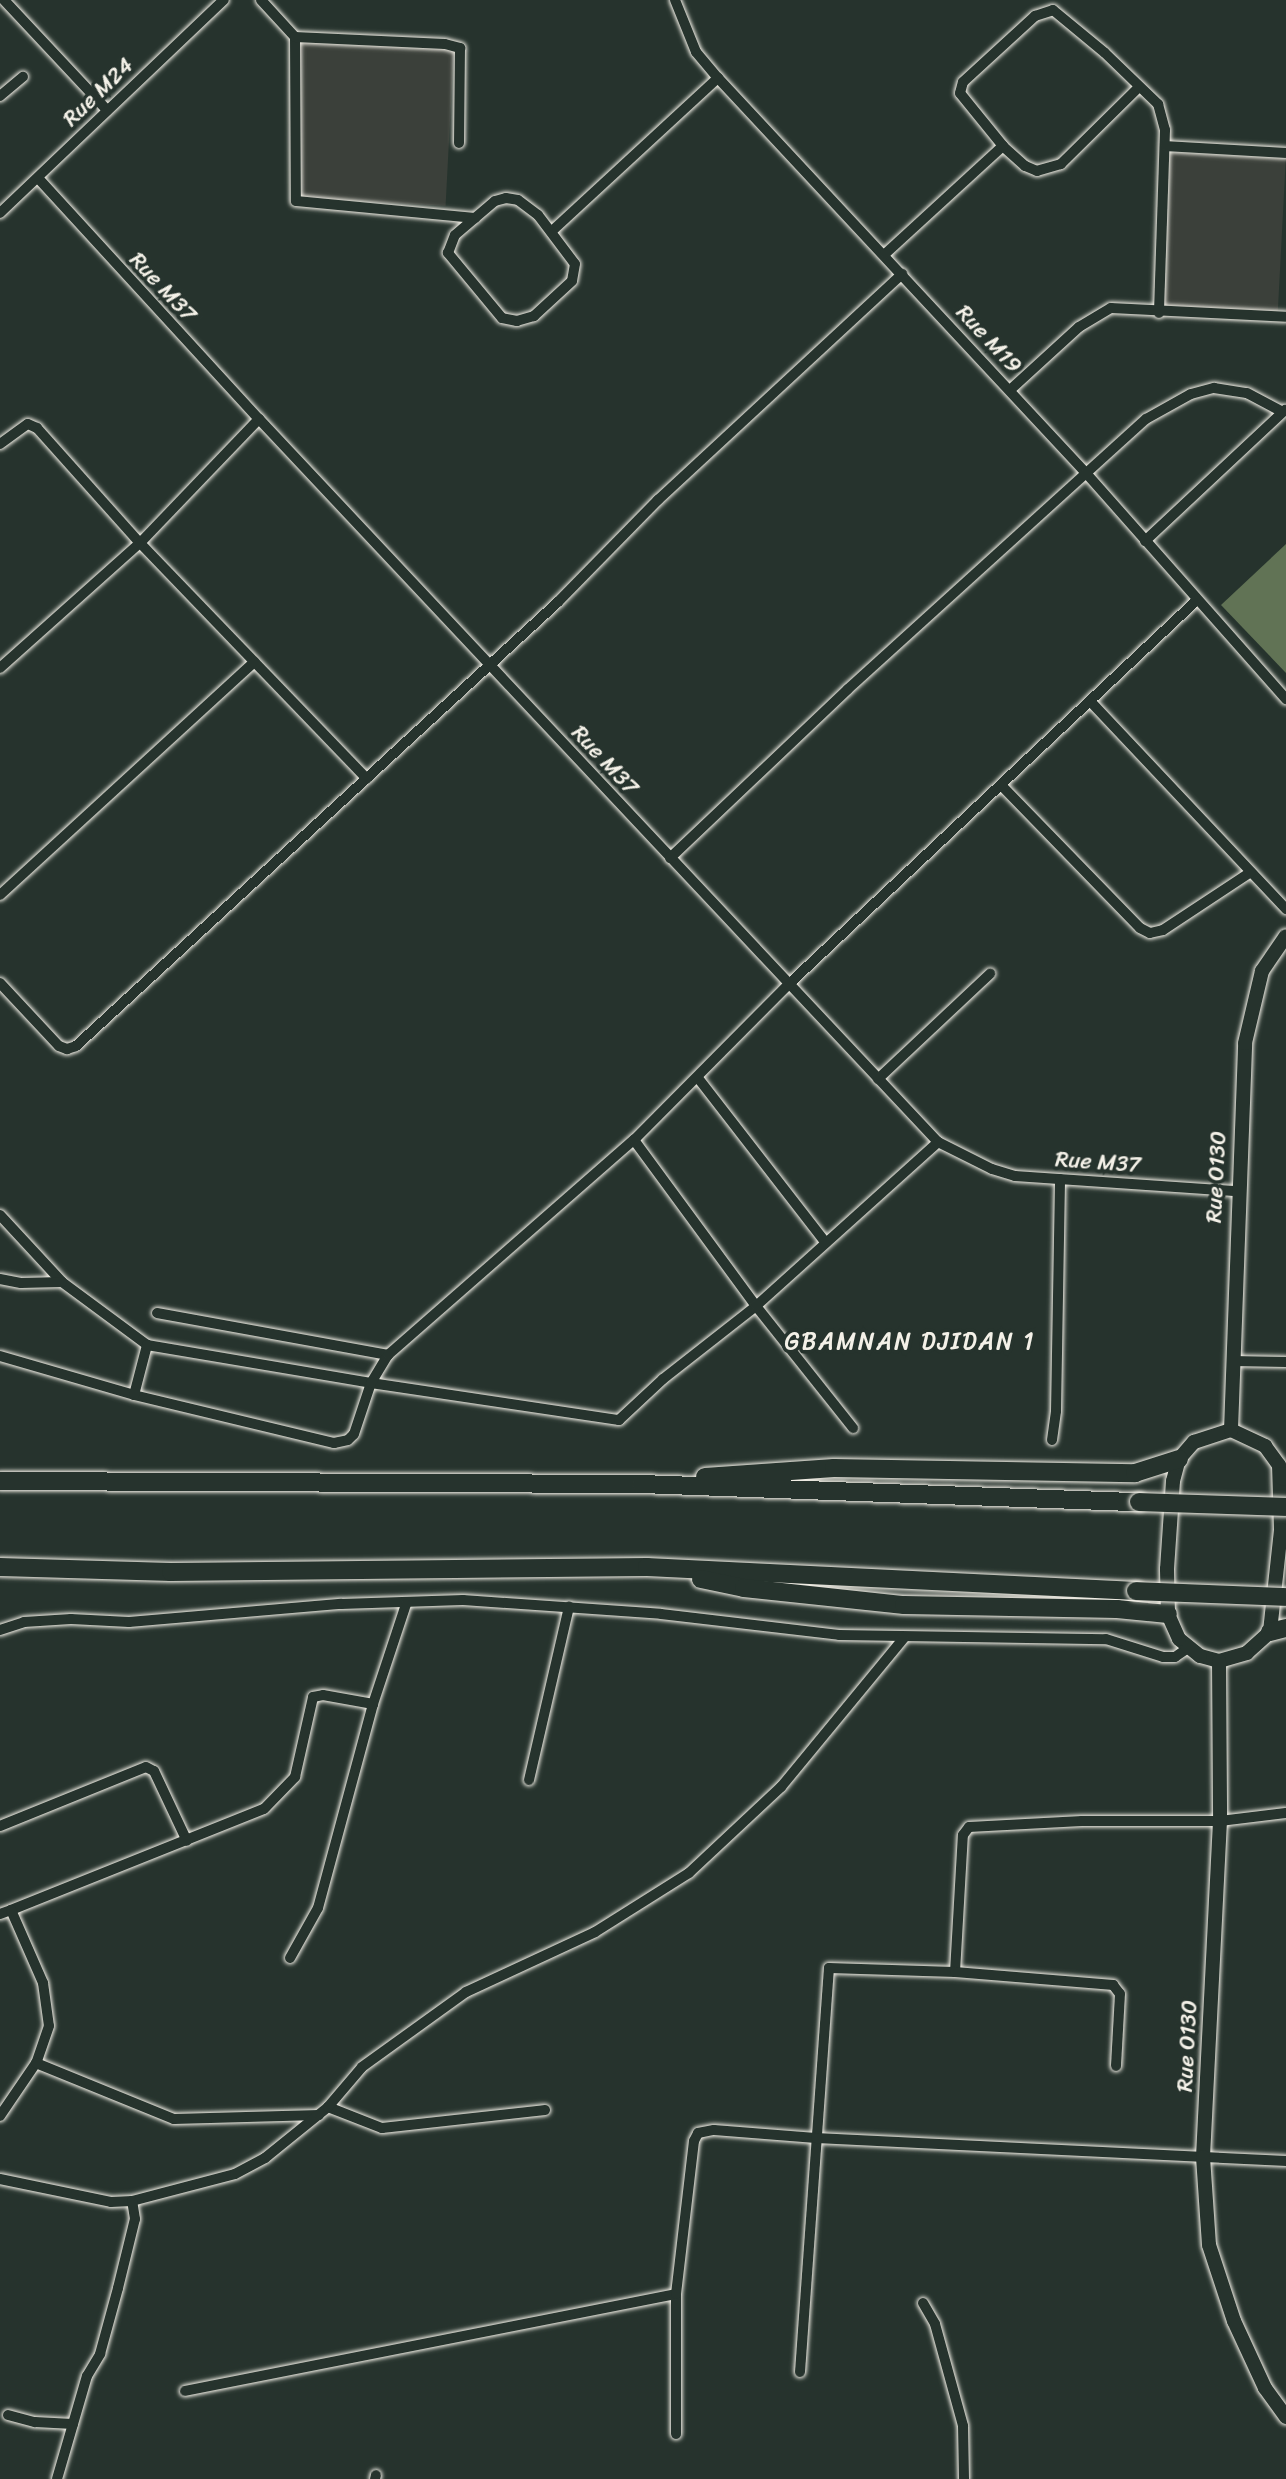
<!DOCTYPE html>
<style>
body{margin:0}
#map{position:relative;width:1286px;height:2479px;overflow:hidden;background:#26332d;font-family:Sriracha,sans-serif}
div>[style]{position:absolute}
.built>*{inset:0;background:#3b403a;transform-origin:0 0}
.green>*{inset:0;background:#617355}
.roads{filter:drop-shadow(0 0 2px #f4f1e8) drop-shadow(0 0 2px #f4f1e8)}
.street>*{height:10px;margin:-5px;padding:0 5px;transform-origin:5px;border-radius:5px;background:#26332d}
.secondary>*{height:14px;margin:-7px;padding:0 7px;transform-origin:7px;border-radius:7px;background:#26332d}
.highway>*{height:18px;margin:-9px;padding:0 9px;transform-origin:9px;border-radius:9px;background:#26332d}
.bridges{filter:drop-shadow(0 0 2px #f4f1e8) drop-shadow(0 0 2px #f4f1e8)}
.highway-bridge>*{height:18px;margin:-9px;padding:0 9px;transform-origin:9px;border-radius:9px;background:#26332d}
span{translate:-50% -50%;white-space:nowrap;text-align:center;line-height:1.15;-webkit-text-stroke:7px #26332d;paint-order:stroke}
.street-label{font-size:22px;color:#f4f1e8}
.neighbourhood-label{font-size:24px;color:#f4f1e8;letter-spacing:2px}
</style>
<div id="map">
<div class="built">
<div style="left:300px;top:41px;width:154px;height:157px;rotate:3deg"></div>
<div style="left:1165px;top:152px;width:121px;height:154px;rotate:3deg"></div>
</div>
<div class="green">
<div style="clip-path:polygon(1286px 544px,1286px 673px,1221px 605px)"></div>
</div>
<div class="roads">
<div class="street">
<div style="left:4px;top:0;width:151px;rotate:46.9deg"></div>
<div style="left:261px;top:0;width:50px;rotate:47.4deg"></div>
<div style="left:295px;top:37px;width:164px;rotate:89.7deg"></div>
<div style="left:296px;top:201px;width:180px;rotate:5.4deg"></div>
<div style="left:675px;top:0;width:56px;rotate:68deg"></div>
<div style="left:696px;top:52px;width:34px;rotate:50deg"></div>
<div style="left:718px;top:78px;width:540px;rotate:47.03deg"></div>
<div style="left:1086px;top:473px;width:302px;rotate:48.5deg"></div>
<div style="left:295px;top:37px;width:150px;rotate:2.7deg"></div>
<div style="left:445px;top:44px;width:16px;rotate:15deg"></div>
<div style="left:460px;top:48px;width:95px;rotate:90.6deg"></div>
<div style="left:1139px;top:87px;width:110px;rotate:135.4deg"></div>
<div style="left:1061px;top:164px;width:25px;rotate:164deg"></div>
<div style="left:1037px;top:171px;width:13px;rotate:-157deg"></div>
<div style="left:1025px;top:166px;width:30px;rotate:-138deg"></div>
<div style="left:1003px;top:146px;width:68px;rotate:-129.1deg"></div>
<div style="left:960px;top:93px;width:11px;rotate:-75deg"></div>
<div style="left:963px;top:82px;width:98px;rotate:-42.5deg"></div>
<div style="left:1035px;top:16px;width:19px;rotate:-18deg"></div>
<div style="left:1053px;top:10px;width:67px;rotate:39.6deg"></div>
<div style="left:1105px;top:53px;width:74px;rotate:43.9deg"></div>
<div style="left:1158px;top:104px;width:27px;rotate:75deg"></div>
<div style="left:1165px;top:130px;width:183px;rotate:91.9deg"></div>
<div style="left:0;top:96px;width:30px;rotate:-40deg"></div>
<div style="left:1165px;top:146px;width:121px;rotate:3.3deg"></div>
<div style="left:38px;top:178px;width:327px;rotate:47.5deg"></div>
<div style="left:259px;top:419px;width:992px;rotate:46.8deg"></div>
<div style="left:938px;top:1142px;width:60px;rotate:26.6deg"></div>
<div style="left:992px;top:1169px;width:24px;rotate:17deg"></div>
<div style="left:1015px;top:1176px;width:223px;rotate:3.9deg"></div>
<div style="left:506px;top:198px;width:12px;rotate:9deg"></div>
<div style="left:518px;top:200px;width:25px;rotate:37deg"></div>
<div style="left:538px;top:215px;width:61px;rotate:52.9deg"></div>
<div style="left:575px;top:264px;width:17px;rotate:100deg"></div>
<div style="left:572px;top:281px;width:52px;rotate:137.4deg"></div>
<div style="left:534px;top:316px;width:18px;rotate:164deg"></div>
<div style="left:517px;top:321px;width:15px;rotate:-169deg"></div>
<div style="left:502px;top:318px;width:85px;rotate:-129.7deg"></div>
<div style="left:448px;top:253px;width:19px;rotate:-69deg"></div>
<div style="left:455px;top:235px;width:52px;rotate:-40.4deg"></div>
<div style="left:495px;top:201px;width:11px;rotate:-15deg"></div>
<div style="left:0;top:213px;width:309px;rotate:-43.6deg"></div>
<div style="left:552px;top:231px;width:226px;rotate:-42.7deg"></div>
<div style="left:885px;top:254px;width:160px;rotate:-42.5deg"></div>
<div style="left:1010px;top:390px;width:93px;rotate:-42.4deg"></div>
<div style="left:1079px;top:327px;width:37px;rotate:-31deg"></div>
<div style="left:1111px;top:308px;width:175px;rotate:2.9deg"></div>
<div style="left:0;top:444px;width:34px;rotate:-36deg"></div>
<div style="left:28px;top:424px;width:10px;rotate:24deg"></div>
<div style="left:37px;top:428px;width:154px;rotate:48.2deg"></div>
<div style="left:140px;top:543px;width:327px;rotate:46.1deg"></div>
<div style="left:1145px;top:541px;width:192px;rotate:-43.1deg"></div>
<div style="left:0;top:668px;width:188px;rotate:-41.8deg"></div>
<div style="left:140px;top:543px;width:172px;rotate:-46.2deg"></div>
<div style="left:1090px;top:701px;width:286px;rotate:46.7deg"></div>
<div style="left:1001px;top:785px;width:199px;rotate:45.8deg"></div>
<div style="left:1140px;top:928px;width:11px;rotate:27deg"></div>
<div style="left:1150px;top:933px;width:13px;rotate:-13deg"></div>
<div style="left:1163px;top:930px;width:105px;rotate:-33.4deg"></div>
<div style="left:670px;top:858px;width:245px;rotate:-43.5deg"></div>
<div style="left:848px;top:689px;width:402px;rotate:-42.2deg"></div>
<div style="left:1146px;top:419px;width:51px;rotate:-29.1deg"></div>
<div style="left:1191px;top:394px;width:24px;rotate:-15deg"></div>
<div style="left:1214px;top:388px;width:33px;rotate:9deg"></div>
<div style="left:1247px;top:393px;width:40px;rotate:28deg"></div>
<div style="left:0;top:895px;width:345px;rotate:-42.5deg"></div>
<div style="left:0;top:983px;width:86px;rotate:46.9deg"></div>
<div style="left:59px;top:1046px;width:9px;rotate:21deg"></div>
<div style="left:67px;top:1049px;width:9px;rotate:-18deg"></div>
<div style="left:76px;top:1046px;width:655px;rotate:-42.65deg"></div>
<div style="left:558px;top:602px;width:143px;rotate:-45.6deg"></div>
<div style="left:658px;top:500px;width:333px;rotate:-42.8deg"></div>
<div style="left:698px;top:1078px;width:207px;rotate:52.2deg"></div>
<div style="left:878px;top:1079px;width:154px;rotate:-43.2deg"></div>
<div style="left:634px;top:1140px;width:206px;rotate:53.7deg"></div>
<div style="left:756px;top:1306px;width:156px;rotate:51.5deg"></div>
<div style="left:0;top:1215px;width:91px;rotate:47.2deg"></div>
<div style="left:62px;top:1282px;width:106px;rotate:36.5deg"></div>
<div style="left:147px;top:1345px;width:227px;rotate:9.6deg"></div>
<div style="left:371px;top:1383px;width:251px;rotate:8.5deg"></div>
<div style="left:619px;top:1420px;width:60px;rotate:-43deg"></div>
<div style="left:663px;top:1379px;width:118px;rotate:-38.1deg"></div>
<div style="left:756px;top:1306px;width:245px;rotate:-42deg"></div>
<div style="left:0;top:1279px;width:21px;rotate:11deg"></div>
<div style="left:21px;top:1283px;width:41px;rotate:-1.4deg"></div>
<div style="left:157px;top:1313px;width:235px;rotate:10.3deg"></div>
<div style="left:0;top:1356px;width:140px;rotate:16.2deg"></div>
<div style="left:134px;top:1395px;width:206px;rotate:13.5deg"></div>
<div style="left:334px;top:1443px;width:14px;rotate:-12deg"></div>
<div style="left:348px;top:1440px;width:8px;rotate:-45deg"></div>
<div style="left:354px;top:1434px;width:54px;rotate:-71.6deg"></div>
<div style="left:371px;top:1383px;width:33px;rotate:-59deg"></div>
<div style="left:388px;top:1355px;width:327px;rotate:-41.2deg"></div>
<div style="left:634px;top:1140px;width:221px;rotate:-45.2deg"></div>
<div style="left:790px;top:983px;width:557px;rotate:-43.26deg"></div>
<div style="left:1232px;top:1361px;width:54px;rotate:1.1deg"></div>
<div style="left:134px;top:1395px;width:52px;rotate:-75.4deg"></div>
<div style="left:1052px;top:1440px;width:29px;rotate:-82deg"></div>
<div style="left:1056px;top:1411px;width:232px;rotate:-89deg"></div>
<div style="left:0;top:1630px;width:25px;rotate:-18deg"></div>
<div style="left:24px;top:1622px;width:47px;rotate:-3.7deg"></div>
<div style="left:71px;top:1619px;width:58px;rotate:3deg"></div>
<div style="left:129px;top:1622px;width:213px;rotate:-4.9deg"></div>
<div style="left:341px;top:1604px;width:122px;rotate:-1.9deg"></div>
<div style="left:463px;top:1600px;width:198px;rotate:4deg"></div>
<div style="left:661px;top:1614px;width:179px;rotate:6.7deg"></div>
<div style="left:839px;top:1635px;width:267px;rotate:0.9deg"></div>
<div style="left:1106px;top:1639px;width:60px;rotate:17.5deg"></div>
<div style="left:1163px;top:1657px;width:12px"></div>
<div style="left:1175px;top:1657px;width:16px;rotate:-35deg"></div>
<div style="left:529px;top:1780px;width:178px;rotate:-77deg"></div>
<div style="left:0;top:1826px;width:157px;rotate:-22deg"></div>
<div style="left:146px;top:1767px;width:9px;rotate:27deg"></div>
<div style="left:154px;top:1771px;width:77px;rotate:64.8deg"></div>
<div style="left:11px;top:1910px;width:272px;rotate:-21.8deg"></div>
<div style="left:264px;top:1809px;width:45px;rotate:-45.9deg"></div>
<div style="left:295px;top:1777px;width:82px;rotate:-77.3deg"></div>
<div style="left:313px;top:1697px;width:10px;rotate:-11deg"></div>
<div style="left:323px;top:1695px;width:51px;rotate:10.2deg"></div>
<div style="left:0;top:1914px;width:12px;rotate:-20deg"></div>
<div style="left:11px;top:1910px;width:80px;rotate:66.3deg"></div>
<div style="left:43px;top:1983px;width:43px;rotate:82.1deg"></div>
<div style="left:49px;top:2026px;width:39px;rotate:109deg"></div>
<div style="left:36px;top:2063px;width:64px;rotate:124.2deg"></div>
<div style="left:290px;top:1958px;width:57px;rotate:-60.8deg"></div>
<div style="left:318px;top:1908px;width:211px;rotate:-74.9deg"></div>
<div style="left:373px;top:1704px;width:105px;rotate:-71.7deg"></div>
<div style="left:955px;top:1972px;width:137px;rotate:-86.7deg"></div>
<div style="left:963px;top:1835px;width:10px;rotate:-53deg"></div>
<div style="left:969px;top:1827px;width:113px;rotate:-3deg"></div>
<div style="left:1082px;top:1821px;width:138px"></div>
<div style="left:1220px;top:1821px;width:66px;rotate:-6.9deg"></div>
<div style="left:36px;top:2063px;width:149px;rotate:22.1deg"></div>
<div style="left:174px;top:2119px;width:145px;rotate:-1.6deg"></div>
<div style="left:328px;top:2107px;width:58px;rotate:21.3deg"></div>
<div style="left:382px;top:2128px;width:164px;rotate:-6.3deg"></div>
<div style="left:0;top:2179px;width:113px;rotate:11.7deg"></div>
<div style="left:111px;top:2202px;width:21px;rotate:-3deg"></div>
<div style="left:132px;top:2201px;width:106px;rotate:-14.7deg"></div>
<div style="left:235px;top:2174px;width:34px;rotate:-28deg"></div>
<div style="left:265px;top:2158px;width:81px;rotate:-39deg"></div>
<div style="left:328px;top:2107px;width:52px;rotate:-49.6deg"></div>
<div style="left:362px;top:2067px;width:128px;rotate:-35.8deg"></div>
<div style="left:466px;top:1992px;width:142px;rotate:-24.9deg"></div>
<div style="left:595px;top:1932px;width:111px;rotate:-32.1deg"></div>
<div style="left:689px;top:1873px;width:126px;rotate:-43.1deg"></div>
<div style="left:781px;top:1787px;width:193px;rotate:-50.5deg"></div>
<div style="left:676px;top:2294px;width:140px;rotate:90deg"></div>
<div style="left:923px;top:2303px;width:24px;rotate:60deg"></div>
<div style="left:935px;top:2324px;width:106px;rotate:74.6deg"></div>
<div style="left:963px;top:2426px;width:53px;rotate:88.9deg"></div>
<div style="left:800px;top:2372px;width:405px;rotate:-85.9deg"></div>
<div style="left:829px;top:1968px;width:126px;rotate:1.8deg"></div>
<div style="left:955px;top:1972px;width:159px;rotate:4.7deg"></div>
<div style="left:1113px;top:1985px;width:11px;rotate:52deg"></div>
<div style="left:1120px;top:1994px;width:72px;rotate:93.2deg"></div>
<div style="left:185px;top:2391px;width:500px;rotate:-11.18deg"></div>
<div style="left:676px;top:2294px;width:154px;rotate:-83.3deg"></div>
<div style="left:694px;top:2141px;width:9px;rotate:-63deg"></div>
<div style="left:698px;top:2133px;width:16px;rotate:-11deg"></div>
<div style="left:714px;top:2130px;width:102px;rotate:4.5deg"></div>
<div style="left:816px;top:2138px;width:471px;rotate:2.8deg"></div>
<div style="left:8px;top:2415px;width:28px;rotate:15deg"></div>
<div style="left:35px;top:2422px;width:38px;rotate:3deg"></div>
<div style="left:57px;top:2479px;width:107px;rotate:-73.8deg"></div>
<div style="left:87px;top:2376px;width:26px;rotate:-59deg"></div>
<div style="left:100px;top:2354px;width:68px;rotate:-74.7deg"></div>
<div style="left:118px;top:2288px;width:71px;rotate:-76.2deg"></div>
<div style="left:135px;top:2219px;width:18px;rotate:-99deg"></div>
<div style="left:375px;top:2479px;width:4px;rotate:-76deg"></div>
</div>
<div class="secondary">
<div style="left:1231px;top:1430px;width:38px;rotate:25deg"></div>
<div style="left:1265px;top:1446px;width:24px;rotate:54deg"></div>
<div style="left:1279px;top:1465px;width:65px;rotate:88.2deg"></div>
<div style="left:1281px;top:1530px;width:103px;rotate:96.2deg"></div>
<div style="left:1270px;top:1632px;width:31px;rotate:138deg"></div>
<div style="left:1247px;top:1653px;width:29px;rotate:164deg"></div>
<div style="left:1219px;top:1661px;width:20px;rotate:-165deg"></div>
<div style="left:1200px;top:1656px;width:27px;rotate:-141deg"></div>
<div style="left:1179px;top:1639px;width:27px;rotate:-114deg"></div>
<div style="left:1168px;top:1614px;width:45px;rotate:-91.3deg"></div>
<div style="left:1167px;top:1569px;width:88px;rotate:-86.1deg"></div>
<div style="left:1173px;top:1481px;width:23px;rotate:-75deg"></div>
<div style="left:1179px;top:1459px;width:23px;rotate:-49deg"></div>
<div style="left:1194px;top:1442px;width:39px;rotate:-18deg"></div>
<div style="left:1231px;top:1430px;width:387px;rotate:-87.9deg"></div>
<div style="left:1245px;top:1043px;width:74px;rotate:-76.7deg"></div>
<div style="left:1262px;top:971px;width:42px;rotate:-55.6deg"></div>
<div style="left:1219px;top:1661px;width:160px;rotate:89.6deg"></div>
<div style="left:1220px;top:1821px;width:336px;rotate:92.9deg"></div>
<div style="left:1203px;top:2157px;width:88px;rotate:86.1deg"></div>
<div style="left:1209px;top:2245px;width:80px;rotate:71.8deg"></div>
<div style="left:1234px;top:2321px;width:74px;rotate:65.2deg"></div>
<div style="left:1265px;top:2388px;width:36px;rotate:54deg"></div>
</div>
<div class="highway">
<div style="left:1282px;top:1476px;width:4px;rotate:14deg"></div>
<div style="left:705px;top:1477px;width:129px;rotate:-4deg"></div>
<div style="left:834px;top:1468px;width:301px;rotate:1deg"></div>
<div style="left:1135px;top:1473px;width:46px;rotate:-17.7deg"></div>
<div style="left:0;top:1481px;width:641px;rotate:0.27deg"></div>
<div style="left:641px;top:1484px;width:498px;rotate:2.1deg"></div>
<div style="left:0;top:1567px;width:171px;rotate:1.7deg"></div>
<div style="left:171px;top:1572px;width:476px;rotate:-0.6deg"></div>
<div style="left:647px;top:1567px;width:490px;rotate:2.8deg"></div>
<div style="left:701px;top:1579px;width:44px;rotate:11.8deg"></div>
<div style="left:744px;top:1588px;width:161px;rotate:6.1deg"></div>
<div style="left:904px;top:1605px;width:213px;rotate:1.1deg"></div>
<div style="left:1117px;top:1609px;width:51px;rotate:5.6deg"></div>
<div style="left:1270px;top:1632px;width:16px;rotate:-14deg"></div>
</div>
</div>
<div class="bridges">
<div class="highway-bridge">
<div style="left:1139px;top:1502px;width:147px;rotate:1.9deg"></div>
<div style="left:1136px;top:1591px;width:150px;rotate:2.3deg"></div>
</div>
</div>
<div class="street-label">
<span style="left:98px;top:92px;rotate:-44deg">Rue M24</span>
<span style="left:163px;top:287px;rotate:47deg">Rue M37</span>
<span style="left:989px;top:339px;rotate:47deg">Rue M19</span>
<span style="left:605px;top:760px;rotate:47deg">Rue M37</span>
<span style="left:1098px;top:1162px;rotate:4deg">Rue M37</span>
<span style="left:1216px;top:1177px;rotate:-87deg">Rue O130</span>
<span style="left:1187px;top:2046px;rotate:-87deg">Rue O130</span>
</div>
<div class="neighbourhood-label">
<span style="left:910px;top:1342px">GBAMNAN DJIDAN 1</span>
</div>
</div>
